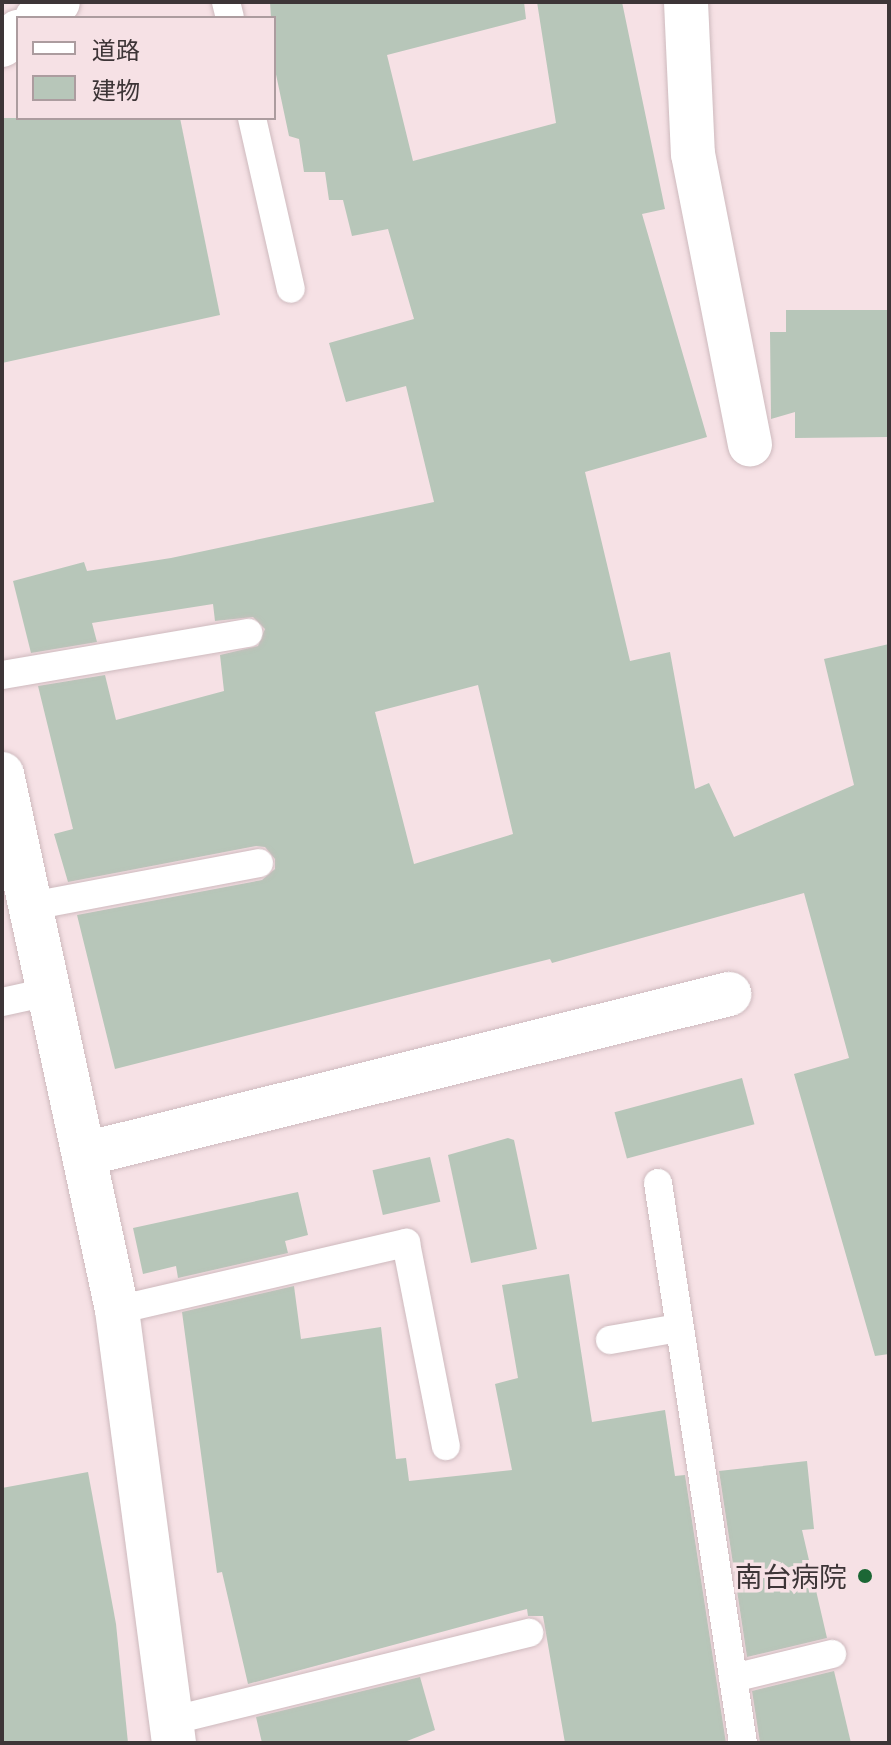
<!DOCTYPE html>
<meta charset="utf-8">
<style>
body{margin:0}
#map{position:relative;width:891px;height:1745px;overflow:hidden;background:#f6e1e5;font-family:"Exo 2","Noto Sans JP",sans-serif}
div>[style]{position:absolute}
.building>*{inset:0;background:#b7c6b9;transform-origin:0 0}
.roads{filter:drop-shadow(0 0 2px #cebabe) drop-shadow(0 0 2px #cebabe)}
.lane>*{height:28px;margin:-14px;padding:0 14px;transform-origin:14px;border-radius:14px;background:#fff}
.street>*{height:44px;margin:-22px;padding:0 22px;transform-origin:22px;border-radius:22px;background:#fff}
.dots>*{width:22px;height:22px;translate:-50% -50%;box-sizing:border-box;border:4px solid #f6e1e5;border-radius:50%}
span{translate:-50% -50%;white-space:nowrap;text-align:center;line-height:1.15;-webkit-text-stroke:7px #f6e1e5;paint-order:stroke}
.poi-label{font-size:28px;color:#3d3537}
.right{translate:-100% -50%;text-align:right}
.frame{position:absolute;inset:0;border:4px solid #3d3537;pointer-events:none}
.legend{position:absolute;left:16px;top:16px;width:260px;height:104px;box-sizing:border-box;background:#f6e1e5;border:2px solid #ac9c9f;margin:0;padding:10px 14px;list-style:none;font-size:24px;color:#3d3537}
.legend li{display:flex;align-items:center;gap:16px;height:40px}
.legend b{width:40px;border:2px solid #ac9c9f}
</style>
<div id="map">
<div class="building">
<div style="clip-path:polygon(evenodd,270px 2px,524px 2px,526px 19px,387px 55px,413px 161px,556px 123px,537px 2px,622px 2px,665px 209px,642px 214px,707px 437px,585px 472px,630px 661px,670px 652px,695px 789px,709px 783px,734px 837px,854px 785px,824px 659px,889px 644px,889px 1354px,875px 1356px,794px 1074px,849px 1058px,804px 893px,552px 963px,550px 959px,115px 1069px,77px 915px,262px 880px,275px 869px,275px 859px,265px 847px,256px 846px,68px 882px,54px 834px,73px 829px,38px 686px,105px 675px,116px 720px,224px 691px,220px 655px,258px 646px,265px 629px,253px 617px,215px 621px,213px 604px,92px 623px,97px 642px,31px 653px,13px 581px,84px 562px,87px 571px,171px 558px,434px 502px,406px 386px,346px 402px,329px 343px,414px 319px,388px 229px,352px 236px,343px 200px,329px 200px,325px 172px,304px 172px,299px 139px,289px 136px,274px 65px,270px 2px,478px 685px,513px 834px,414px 864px,375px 712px,478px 685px)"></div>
<div style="clip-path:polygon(2px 118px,180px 118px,220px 315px,2px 363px)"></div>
<div style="clip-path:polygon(786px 310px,889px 310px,889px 437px,795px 438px,795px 412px,771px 419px,770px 332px,786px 332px)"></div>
<div style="left:742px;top:1078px;width:48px;height:132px;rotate:75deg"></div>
<div style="clip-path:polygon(508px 1138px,514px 1140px,537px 1249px,471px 1263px,448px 1155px)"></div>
<div style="left:430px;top:1157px;width:46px;height:59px;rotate:77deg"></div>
<div style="clip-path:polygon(298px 1192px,308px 1235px,285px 1241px,288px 1253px,178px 1278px,176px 1266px,143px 1274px,133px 1228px)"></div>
<div style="clip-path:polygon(569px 1274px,592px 1422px,665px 1410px,675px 1476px,685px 1475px,726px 1743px,565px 1743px,543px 1616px,528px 1616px,527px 1609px,248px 1684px,222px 1572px,217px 1573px,182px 1312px,294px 1286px,301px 1339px,381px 1327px,396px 1459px,406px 1458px,409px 1481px,512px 1470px,495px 1384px,518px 1378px,502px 1285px)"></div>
<div style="clip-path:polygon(807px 1461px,814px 1529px,802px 1530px,827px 1638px,747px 1657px,719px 1471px)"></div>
<div style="clip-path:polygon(88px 1472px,116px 1624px,128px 1743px,2px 1743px,2px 1488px)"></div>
<div style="clip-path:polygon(834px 1671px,851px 1743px,760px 1743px,752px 1691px)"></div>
<div style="clip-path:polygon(420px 1677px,435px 1730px,402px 1743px,262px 1743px,256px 1717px)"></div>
</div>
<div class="roads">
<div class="lane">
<div style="left:226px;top:2px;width:16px;rotate:76deg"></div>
<div style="left:252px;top:118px;width:175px;rotate:77.2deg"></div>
<div style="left:2px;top:675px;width:250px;rotate:-9.7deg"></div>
<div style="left:32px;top:906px;width:231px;rotate:-10.7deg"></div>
<div style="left:2px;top:1002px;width:47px;rotate:-12.3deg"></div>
<div style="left:658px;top:1183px;width:566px;rotate:81.37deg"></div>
<div style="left:117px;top:1310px;width:297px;rotate:-13.1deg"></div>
<div style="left:406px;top:1243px;width:207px;rotate:78.9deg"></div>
<div style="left:610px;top:1340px;width:70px;rotate:-9.9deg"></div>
<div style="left:733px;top:1678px;width:102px;rotate:-13.6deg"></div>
<div style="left:170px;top:1721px;width:370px;rotate:-13.8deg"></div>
</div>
<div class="street">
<div style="left:686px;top:2px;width:152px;rotate:87.4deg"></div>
<div style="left:693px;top:154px;width:296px;rotate:78.9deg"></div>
<div style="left:37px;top:18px;width:26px;rotate:-37deg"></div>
<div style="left:2px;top:45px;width:21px;rotate:-39deg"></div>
<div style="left:2px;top:774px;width:548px;rotate:77.89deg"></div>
<div style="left:117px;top:1310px;width:437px;rotate:82.5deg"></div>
<div style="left:85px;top:1154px;width:664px;rotate:-13.95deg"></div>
</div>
</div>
<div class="dots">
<div style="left:865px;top:1576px;background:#1c6735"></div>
</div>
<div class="poi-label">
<span class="right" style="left:847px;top:1576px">南台病院</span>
</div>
<div class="frame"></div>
<ul class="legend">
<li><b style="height:10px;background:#fff"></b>道路</li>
<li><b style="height:22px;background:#b7c6b9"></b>建物</li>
</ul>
</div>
